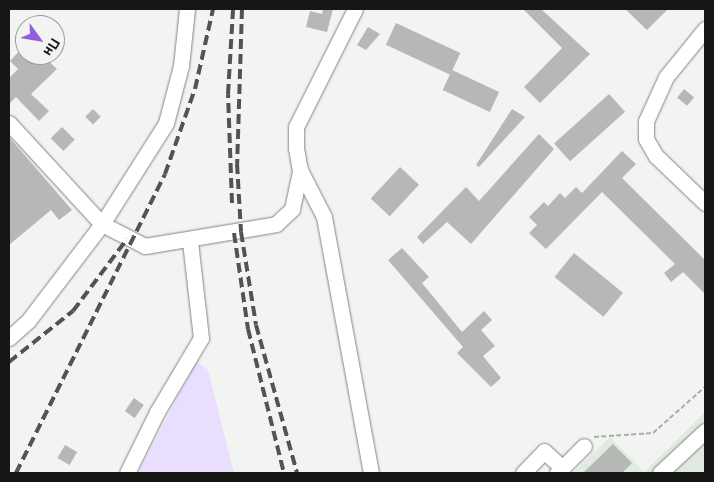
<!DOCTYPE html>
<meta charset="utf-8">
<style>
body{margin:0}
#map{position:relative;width:714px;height:482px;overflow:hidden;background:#f1f4f1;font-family:Ubuntu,sans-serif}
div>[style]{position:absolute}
.built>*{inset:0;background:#e1eae0}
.green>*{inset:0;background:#e9defd}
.building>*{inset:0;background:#b5b8b5;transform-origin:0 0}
.path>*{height:2px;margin-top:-1px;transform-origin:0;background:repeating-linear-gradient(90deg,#aaadaa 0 5px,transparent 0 7.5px)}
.roads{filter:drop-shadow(0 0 1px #828582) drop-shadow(0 0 1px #828582)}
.minor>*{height:15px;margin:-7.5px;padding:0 7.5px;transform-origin:7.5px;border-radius:7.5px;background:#fff}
.rail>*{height:4px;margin-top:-2px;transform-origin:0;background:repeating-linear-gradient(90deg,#525452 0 10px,transparent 0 15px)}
span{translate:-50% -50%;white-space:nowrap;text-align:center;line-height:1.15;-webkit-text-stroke:5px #f1f4f1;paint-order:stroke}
.frame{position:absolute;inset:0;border:10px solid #161715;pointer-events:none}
.north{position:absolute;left:15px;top:15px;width:50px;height:50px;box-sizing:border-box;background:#f1f4f1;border:1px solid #999c99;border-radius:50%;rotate:122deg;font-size:14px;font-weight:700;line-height:20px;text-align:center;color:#161715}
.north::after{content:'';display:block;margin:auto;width:18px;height:22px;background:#935fd8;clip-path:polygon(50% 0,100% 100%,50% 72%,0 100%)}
</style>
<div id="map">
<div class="built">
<div style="clip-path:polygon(705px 412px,705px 473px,573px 473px,610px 437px,644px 472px)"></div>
</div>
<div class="green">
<div style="clip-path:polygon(196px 361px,208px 370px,234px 473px,138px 473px)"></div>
</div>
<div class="building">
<div style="clip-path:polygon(323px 9px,333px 9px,327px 32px,306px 27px,310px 11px,322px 14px)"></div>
<div style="clip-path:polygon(523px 9px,541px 9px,590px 54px,540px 103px,524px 87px,562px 48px)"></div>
<div style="clip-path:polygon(625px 9px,668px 9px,647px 30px)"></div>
<div style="left:396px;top:23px;width:71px;height:24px;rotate:25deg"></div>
<div style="clip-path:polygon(368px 27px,380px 34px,366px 50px,357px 45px)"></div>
<div style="clip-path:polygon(25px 45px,25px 55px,42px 55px,57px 69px,31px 94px,49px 111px,39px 121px,16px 97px,9px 104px,9px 78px,18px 69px,10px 61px)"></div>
<div style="left:452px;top:70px;width:52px;height:22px;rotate:25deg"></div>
<div style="left:684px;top:89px;width:13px;height:11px;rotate:39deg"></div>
<div style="left:609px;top:94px;width:24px;height:74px;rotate:48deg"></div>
<div style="left:93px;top:109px;width:11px;height:11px;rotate:45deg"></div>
<div style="clip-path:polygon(512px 109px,525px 117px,479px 167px,476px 165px)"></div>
<div style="left:62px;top:127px;width:18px;height:16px;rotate:45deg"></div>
<div style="clip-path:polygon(539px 134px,554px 149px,471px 244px,447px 222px,423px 244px,417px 237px,466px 187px,479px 201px)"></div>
<div style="clip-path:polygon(9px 137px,72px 210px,59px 220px,51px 210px,9px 245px)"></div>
<div style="clip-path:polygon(622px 151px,636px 164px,622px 178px,705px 260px,705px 294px,683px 272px,671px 282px,664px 273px,675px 264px,602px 192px,546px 249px,529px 233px,537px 225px,529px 217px,544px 202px,548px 206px,560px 193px,565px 198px,576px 187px,582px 193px)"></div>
<div style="left:400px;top:167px;width:26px;height:43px;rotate:43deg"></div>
<div style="clip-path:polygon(402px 248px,429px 277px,422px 283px,462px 332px,484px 311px,492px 320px,481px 330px,495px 346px,483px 356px,501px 378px,491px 387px,457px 353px,463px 347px,388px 260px)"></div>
<div style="left:574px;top:253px;width:63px;height:31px;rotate:39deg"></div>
<div style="left:134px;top:398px;width:12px;height:16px;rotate:35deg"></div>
<div style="clip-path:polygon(613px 444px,632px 463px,622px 473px,583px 473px)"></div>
<div style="left:65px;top:445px;width:14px;height:15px;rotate:30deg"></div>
</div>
<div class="path">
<div style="left:594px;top:437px;width:59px;rotate:-3.9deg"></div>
<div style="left:653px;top:433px;width:69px;rotate:-41.5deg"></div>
</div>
<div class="roads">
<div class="minor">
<div style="left:355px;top:9px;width:132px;rotate:116.6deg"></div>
<div style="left:296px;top:127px;width:21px;rotate:90deg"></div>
<div style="left:296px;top:148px;width:22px;rotate:80deg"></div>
<div style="left:300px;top:170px;width:53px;rotate:62.9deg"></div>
<div style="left:324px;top:217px;width:260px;rotate:79.6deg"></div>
<div style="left:705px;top:29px;width:62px;rotate:129.1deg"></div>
<div style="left:666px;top:77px;width:48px;rotate:114.4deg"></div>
<div style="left:646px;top:121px;width:18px;rotate:90deg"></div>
<div style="left:646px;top:139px;width:20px;rotate:60deg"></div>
<div style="left:656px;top:156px;width:68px;rotate:43.8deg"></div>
<div style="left:9px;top:123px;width:137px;rotate:47.4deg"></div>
<div style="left:102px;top:224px;width:48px;rotate:27.1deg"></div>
<div style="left:145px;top:246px;width:133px;rotate:-9.5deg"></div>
<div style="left:276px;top:224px;width:22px;rotate:-43deg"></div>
<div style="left:292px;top:209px;width:40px;rotate:-78deg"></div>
<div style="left:9px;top:338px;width:25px;rotate:-42deg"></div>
<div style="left:28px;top:321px;width:122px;rotate:-52.7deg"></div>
<div style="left:102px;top:224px;width:120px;rotate:-57.6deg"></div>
<div style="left:166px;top:123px;width:59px;rotate:-75.3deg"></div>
<div style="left:181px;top:66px;width:57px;rotate:-84deg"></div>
<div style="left:127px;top:473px;width:68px;rotate:-63.8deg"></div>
<div style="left:157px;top:412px;width:86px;rotate:-59.3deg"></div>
<div style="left:201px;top:338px;width:98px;rotate:-96.5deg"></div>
<div style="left:523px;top:473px;width:30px;rotate:-46deg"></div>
<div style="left:544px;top:451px;width:25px;rotate:43deg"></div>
<div style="left:557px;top:473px;width:38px;rotate:-45deg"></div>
<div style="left:660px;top:473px;width:62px;rotate:-43deg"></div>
</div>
</div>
<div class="rail">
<div style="left:242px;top:9px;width:155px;rotate:91.8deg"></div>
<div style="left:237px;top:164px;width:68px;rotate:86.6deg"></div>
<div style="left:241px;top:232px;width:94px;rotate:80.8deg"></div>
<div style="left:256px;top:325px;width:154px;rotate:74.5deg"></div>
<div style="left:232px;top:203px;width:109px;rotate:-92.1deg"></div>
<div style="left:228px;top:94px;width:85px;rotate:-86.6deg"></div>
<div style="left:234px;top:233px;width:97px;rotate:81.7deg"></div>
<div style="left:248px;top:329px;width:148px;rotate:76deg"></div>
<div style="left:9px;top:362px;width:82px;rotate:-38.6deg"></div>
<div style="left:73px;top:311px;width:90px;rotate:-53.1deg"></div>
<div style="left:16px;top:473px;width:334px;rotate:-63.5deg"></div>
<div style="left:165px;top:174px;width:90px;rotate:-70.6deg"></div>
<div style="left:195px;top:89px;width:82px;rotate:-77.3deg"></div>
</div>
<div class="frame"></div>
<div class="north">Пн</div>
</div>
